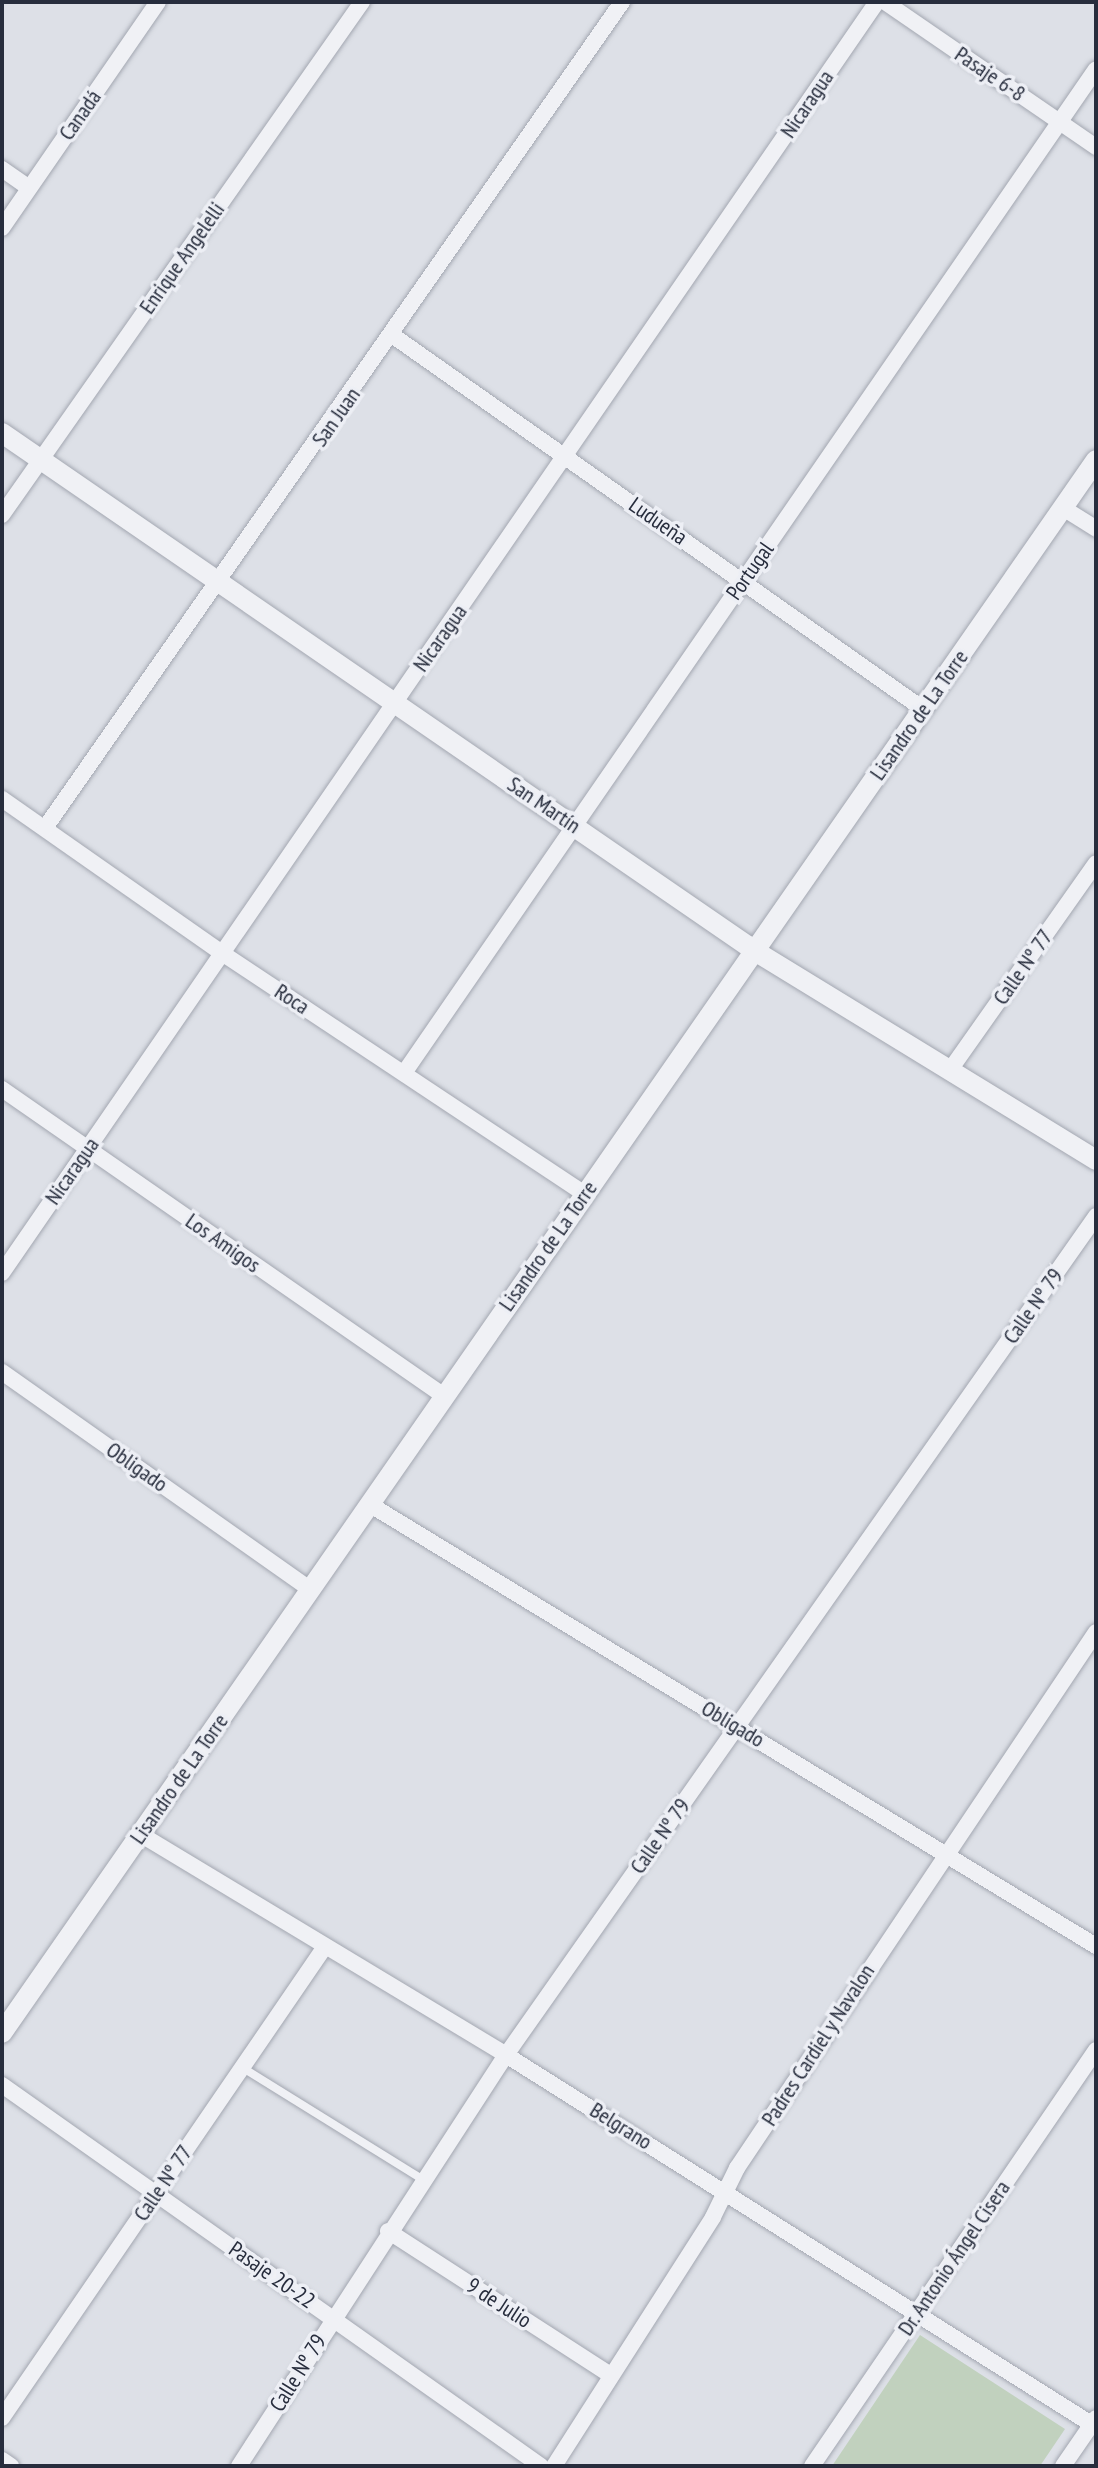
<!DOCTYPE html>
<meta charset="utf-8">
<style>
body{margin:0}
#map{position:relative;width:1098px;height:2468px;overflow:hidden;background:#dde0e7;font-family:"PT Sans Narrow",sans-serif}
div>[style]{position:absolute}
.green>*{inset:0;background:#c1d1be}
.roads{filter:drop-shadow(0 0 2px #a3a7b1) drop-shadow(0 0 2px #a3a7b1)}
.service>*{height:8px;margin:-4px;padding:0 4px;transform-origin:4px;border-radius:4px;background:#f0f1f5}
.minor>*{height:16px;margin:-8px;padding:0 8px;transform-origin:8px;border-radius:8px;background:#f0f1f5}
.tertiary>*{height:20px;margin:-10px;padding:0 10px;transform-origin:10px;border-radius:10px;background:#f0f1f5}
span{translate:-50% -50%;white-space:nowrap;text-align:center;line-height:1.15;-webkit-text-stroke:7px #edeff5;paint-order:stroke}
.street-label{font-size:22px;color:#272d3d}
.frame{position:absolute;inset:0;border:4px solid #272d3d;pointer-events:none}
</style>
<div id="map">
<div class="green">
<div style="clip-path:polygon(920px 2335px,1065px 2429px,1040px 2466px,832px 2466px)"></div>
</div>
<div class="roads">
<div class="service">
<div style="left:243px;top:2068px;width:211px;rotate:31.8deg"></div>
</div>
<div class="minor">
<div style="left:885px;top:2px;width:256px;rotate:34.5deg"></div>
<div style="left:2px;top:169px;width:33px;rotate:35deg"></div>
<div style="left:2px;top:228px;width:275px;rotate:-55.4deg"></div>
<div style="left:392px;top:335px;width:649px;rotate:35.16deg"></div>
<div style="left:1063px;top:508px;width:39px;rotate:32deg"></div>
<div style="left:2px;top:515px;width:627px;rotate:-54.94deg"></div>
<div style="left:2px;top:799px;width:269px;rotate:35deg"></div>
<div style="left:222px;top:953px;width:436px;rotate:33.6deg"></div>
<div style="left:45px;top:828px;width:1008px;rotate:-55.06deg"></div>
<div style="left:950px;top:1070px;width:253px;rotate:-54.8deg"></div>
<div style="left:404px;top:1073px;width:1219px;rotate:-55.42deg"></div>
<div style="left:2px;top:1089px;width:538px;rotate:34.78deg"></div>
<div style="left:2px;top:1273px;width:1543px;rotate:-55.46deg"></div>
<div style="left:2px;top:1372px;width:378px;rotate:35.2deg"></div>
<div style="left:369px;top:1504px;width:851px;rotate:31.3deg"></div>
<div style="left:140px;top:1834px;width:428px;rotate:31.1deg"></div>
<div style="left:506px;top:2055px;width:697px;rotate:32.23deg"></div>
<div style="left:2px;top:2085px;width:660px;rotate:35.26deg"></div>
<div style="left:388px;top:2231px;width:265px;rotate:32.9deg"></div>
<div style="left:2px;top:2418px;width:570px;rotate:-55.58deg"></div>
<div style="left:2px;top:2460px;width:11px;rotate:34deg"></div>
<div style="left:239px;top:2466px;width:490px;rotate:-57deg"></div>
<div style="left:506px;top:2055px;width:1026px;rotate:-54.88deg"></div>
<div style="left:554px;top:2466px;width:295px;rotate:-57.4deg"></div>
<div style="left:713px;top:2217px;width:55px;rotate:-63.9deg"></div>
<div style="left:737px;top:2168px;width:645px;rotate:-56.19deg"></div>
<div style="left:812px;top:2466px;width:504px;rotate:-55.68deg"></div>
<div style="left:1063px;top:2466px;width:58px;rotate:-55.5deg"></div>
</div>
<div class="tertiary">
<div style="left:2px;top:433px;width:914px;rotate:34.52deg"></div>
<div style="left:755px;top:951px;width:400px;rotate:31.5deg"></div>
<div style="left:2px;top:2033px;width:1916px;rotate:-55.18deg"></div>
</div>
</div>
<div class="street-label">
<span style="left:990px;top:74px;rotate:34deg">Pasaje 6-8</span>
<span style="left:807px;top:104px;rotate:-56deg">Nicaragua</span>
<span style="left:80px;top:115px;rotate:-55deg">Canadá</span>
<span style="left:182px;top:258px;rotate:-55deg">Enrique Angelelli</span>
<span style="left:336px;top:417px;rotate:-55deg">San Juan</span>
<span style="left:658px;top:521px;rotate:35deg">Ludueña</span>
<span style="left:750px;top:571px;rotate:-55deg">Portugal</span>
<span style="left:440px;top:638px;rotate:-55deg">Nicaragua</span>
<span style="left:919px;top:715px;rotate:-55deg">Lisandro de La Torre</span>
<span style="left:544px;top:805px;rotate:34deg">San Martín</span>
<span style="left:1023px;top:967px;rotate:-55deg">Calle Nº 77</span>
<span style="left:292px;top:999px;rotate:33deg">Roca</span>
<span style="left:72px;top:1171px;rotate:-55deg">Nicaragua</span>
<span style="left:223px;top:1243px;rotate:35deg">Los Amigos</span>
<span style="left:548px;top:1246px;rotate:-55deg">Lisandro de La Torre</span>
<span style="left:1033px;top:1306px;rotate:-55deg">Calle Nº 79</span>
<span style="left:137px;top:1467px;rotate:35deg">Obligado</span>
<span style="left:733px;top:1724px;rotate:31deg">Obligado</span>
<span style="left:179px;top:1779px;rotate:-55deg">Lisandro de La Torre</span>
<span style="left:660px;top:1836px;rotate:-55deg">Calle Nº 79</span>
<span style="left:818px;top:2045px;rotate:-57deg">Padres Cardiel y Navalon</span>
<span style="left:621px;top:2126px;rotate:32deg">Belgrano</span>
<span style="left:163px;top:2183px;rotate:-56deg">Calle Nº 77</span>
<span style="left:954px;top:2258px;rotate:-56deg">Dr. Antonio Ángel Cisera</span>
<span style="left:272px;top:2275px;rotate:35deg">Pasaje 20-22</span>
<span style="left:499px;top:2303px;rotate:33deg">9 de Julio</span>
<span style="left:298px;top:2373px;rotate:-58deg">Calle Nº 79</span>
</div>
<div class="frame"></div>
</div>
